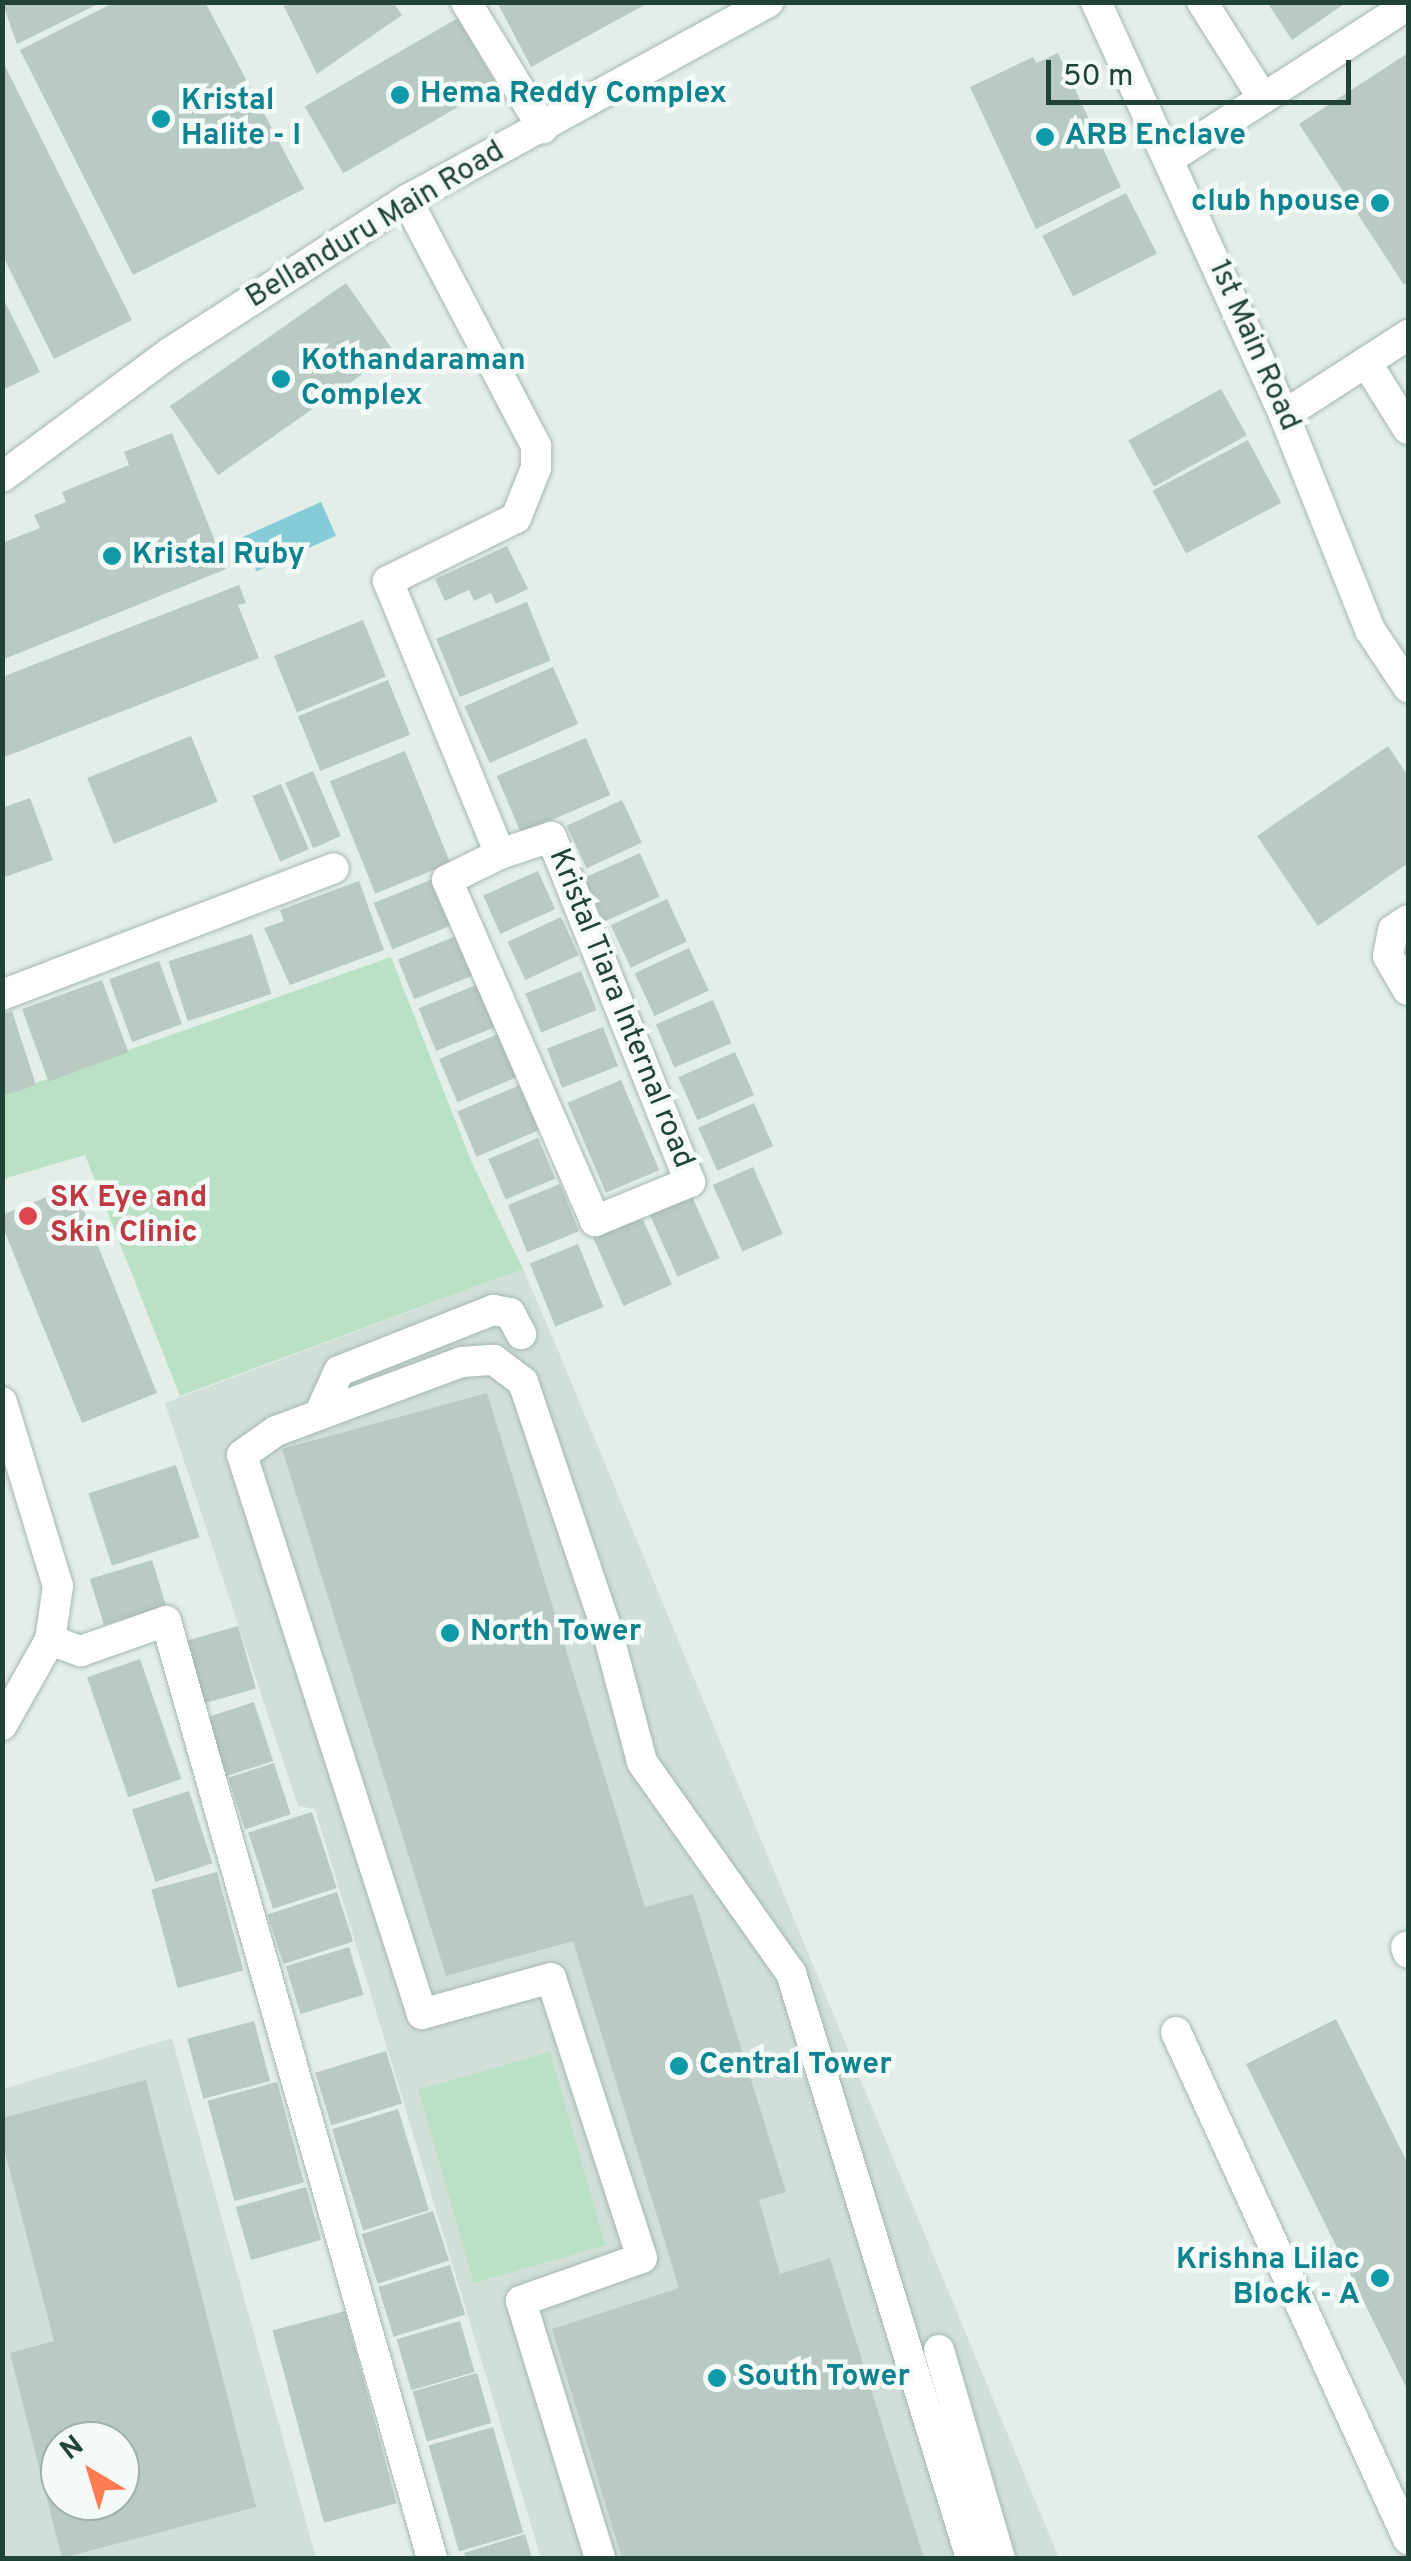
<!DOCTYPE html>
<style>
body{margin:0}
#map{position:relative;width:1411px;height:2561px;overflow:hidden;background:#e3eee9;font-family:Overpass,sans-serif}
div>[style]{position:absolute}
.built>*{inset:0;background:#d1dfd8}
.green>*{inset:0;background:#bae1c5;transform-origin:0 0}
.water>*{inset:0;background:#86ccd8;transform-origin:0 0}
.building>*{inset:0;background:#b8cac2;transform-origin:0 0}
.roads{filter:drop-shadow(0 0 2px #a5b7b1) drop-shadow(0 0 2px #a5b7b1)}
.minor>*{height:30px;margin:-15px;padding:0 15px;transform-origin:15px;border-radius:15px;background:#fff}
.dots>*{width:28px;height:28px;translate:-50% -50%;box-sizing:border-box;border:5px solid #f4faf7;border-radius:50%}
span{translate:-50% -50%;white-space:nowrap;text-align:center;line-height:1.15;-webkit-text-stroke:9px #f4faf7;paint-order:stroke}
.culture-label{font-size:30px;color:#0d838f;font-weight:700}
.left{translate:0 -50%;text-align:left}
.right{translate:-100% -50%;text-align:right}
.street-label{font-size:30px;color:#214239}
.health-label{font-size:30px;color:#be3a42;font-weight:700}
.frame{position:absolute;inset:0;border:5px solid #214239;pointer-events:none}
.north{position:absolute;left:40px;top:2421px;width:100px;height:100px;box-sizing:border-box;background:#f4faf7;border:2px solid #a0b0ab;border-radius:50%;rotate:322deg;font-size:28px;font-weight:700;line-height:40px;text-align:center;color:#214239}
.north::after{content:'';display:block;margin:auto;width:35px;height:45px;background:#ff7b51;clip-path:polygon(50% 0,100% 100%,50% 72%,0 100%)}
.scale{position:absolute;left:1046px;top:60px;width:305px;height:45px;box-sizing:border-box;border:5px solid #214239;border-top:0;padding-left:12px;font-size:30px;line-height:35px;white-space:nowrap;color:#214239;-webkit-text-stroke:8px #f4faf7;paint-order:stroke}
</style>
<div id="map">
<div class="built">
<div style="clip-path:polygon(523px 1269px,557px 1348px,1059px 2558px,541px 2558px,315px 1809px,298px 1806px,165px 1403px)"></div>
<div style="clip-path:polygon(evenodd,172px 2038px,316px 2558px,3px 2558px,3px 2089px,172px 2038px,60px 2441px,120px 2441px,120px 2501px,60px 2501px,60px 2441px)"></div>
</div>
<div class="green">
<div style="clip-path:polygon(391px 957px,472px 1163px,523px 1269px,180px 1396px,85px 1155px,3px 1179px,2px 1095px)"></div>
<div style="left:550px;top:2052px;width:201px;height:137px;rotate:74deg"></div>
</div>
<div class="water">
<div style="left:321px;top:502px;width:37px;height:87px;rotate:66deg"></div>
</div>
<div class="building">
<div style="clip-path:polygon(2px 2px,102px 2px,17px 44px)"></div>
<div style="clip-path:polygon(115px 2px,205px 2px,304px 189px,133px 275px,20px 50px)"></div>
<div style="clip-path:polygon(282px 2px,393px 2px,402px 15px,317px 74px)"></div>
<div style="clip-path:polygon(497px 2px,650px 2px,531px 67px)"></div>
<div style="clip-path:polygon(1267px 2px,1347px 2px,1292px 40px)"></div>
<div style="left:458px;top:18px;width:77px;height:177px;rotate:60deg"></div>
<div style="clip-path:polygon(1058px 53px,1121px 187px,1036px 229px,970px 87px,1033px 57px,1036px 63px)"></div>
<div style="clip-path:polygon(1408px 53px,1408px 282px,1404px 285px,1299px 124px)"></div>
<div style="clip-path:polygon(2px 60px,132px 320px,54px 359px,2px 254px)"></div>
<div style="left:1126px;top:193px;width:68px;height:94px;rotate:63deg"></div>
<div style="left:346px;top:283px;width:84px;height:215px;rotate:55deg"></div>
<div style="clip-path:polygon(2px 296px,40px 372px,2px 390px)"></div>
<div style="left:1221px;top:389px;width:53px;height:106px;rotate:61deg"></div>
<div style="clip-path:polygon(172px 433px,226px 569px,2px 660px,2px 543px,40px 528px,34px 515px,66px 502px,62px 492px,129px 465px,124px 452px)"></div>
<div style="left:1248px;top:440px;width:71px;height:108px;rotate:62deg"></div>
<div style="clip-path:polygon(507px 546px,528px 589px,496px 604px,491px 593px,474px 601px,469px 590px,445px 601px,435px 579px)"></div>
<div style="clip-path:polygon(239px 585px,246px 603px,238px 605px,259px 658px,2px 758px,2px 677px)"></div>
<div style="left:527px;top:602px;width:63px;height:98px;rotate:68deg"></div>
<div style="left:363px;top:620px;width:61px;height:96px;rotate:68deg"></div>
<div style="left:553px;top:667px;width:62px;height:97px;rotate:66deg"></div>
<div style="left:388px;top:680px;width:59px;height:97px;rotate:68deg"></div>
<div style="left:191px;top:736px;width:71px;height:112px;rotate:68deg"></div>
<div style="left:586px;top:738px;width:62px;height:97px;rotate:67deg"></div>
<div style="clip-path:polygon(1388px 746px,1408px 776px,1408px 863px,1318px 926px,1257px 836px)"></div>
<div style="left:405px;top:751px;width:121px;height:81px;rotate:68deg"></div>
<div style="left:313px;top:771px;width:71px;height:30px;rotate:67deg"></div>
<div style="left:281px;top:784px;width:71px;height:31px;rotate:67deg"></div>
<div style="clip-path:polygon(30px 798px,53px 860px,2px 878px,2px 808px)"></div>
<div style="left:622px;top:800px;width:47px;height:61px;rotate:65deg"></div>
<div style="left:640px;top:853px;width:48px;height:61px;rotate:66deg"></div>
<div style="left:538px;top:871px;width:42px;height:60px;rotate:66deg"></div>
<div style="left:433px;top:879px;width:50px;height:64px;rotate:68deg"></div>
<div style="clip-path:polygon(359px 881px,384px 950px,290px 985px,264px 928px,284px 921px,280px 910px)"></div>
<div style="left:667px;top:899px;width:47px;height:62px;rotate:65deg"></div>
<div style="left:561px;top:917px;width:42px;height:59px;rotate:65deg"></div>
<div style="left:252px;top:934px;width:63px;height:88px;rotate:72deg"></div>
<div style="left:461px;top:934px;width:43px;height:68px;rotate:68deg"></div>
<div style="left:689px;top:948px;width:47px;height:60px;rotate:65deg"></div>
<div style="left:159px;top:961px;width:67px;height:53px;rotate:70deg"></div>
<div style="left:581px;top:971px;width:42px;height:60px;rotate:68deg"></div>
<div style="left:102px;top:980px;width:77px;height:85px;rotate:70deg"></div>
<div style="left:479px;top:984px;width:46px;height:65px;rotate:68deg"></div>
<div style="left:713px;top:1000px;width:47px;height:62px;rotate:67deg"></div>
<div style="clip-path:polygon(12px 1011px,36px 1085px,2px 1096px,2px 1014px)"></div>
<div style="left:603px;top:1027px;width:42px;height:60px;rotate:69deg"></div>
<div style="left:498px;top:1034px;width:47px;height:64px;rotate:67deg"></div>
<div style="left:735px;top:1052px;width:47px;height:62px;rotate:66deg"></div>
<div style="left:621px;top:1080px;width:98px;height:58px;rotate:67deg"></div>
<div style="left:520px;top:1085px;width:49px;height:68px;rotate:67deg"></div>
<div style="left:754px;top:1103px;width:47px;height:61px;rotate:66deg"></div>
<div style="left:538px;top:1138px;width:44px;height:54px;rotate:67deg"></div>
<div style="left:753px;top:1167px;width:73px;height:44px;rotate:66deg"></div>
<div style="left:560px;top:1184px;width:51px;height:56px;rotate:68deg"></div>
<div style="clip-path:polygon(74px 1186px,157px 1393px,82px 1423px,2px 1225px,2px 1215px)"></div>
<div style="left:691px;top:1194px;width:70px;height:46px;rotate:66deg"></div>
<div style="left:641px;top:1215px;width:76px;height:53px;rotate:66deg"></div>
<div style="left:578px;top:1244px;width:68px;height:52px;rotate:68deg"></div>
<div style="clip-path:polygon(487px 1393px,645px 1907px,693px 1894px,786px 2192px,759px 2200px,780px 2274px,830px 2258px,924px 2558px,622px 2558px,552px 2329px,679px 2288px,573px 1941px,446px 1976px,282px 1449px)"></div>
<div style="left:176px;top:1465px;width:76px;height:92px;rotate:72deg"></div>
<div style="left:152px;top:1560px;width:48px;height:65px;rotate:73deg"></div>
<div style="left:238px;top:1626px;width:65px;height:57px;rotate:74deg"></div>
<div style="left:140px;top:1659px;width:127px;height:56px;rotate:71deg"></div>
<div style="left:254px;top:1702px;width:62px;height:49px;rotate:72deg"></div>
<div style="left:274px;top:1763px;width:54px;height:48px;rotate:72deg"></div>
<div style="left:189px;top:1791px;width:76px;height:60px;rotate:72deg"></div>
<div style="left:312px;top:1812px;width:80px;height:67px;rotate:72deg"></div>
<div style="left:217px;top:1872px;width:102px;height:68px;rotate:75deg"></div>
<div style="left:337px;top:1892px;width:52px;height:73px;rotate:72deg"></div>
<div style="left:349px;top:1947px;width:50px;height:66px;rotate:73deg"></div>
<div style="clip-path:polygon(1336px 2019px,1408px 2164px,1408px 2391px,1246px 2064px)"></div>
<div style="left:254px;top:2021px;width:62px;height:69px;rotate:75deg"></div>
<div style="left:386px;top:2051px;width:55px;height:74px;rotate:73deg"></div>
<div style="clip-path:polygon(evenodd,146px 2080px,256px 2507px,62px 2558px,10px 2353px,54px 2341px,2px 2141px,2px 2118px,146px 2080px,60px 2441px,120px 2441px,120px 2501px,60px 2501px,60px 2441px)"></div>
<div style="left:277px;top:2082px;width:104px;height:72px;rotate:75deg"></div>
<div style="left:398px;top:2109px;width:106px;height:69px;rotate:73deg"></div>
<div style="left:306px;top:2187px;width:55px;height:73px;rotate:74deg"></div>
<div style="left:433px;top:2211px;width:52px;height:75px;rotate:72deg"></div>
<div style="left:450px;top:2265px;width:52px;height:75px;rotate:73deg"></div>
<div style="left:345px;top:2311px;width:199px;height:75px;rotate:75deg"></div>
<div style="left:460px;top:2321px;width:53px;height:66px;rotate:74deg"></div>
<div style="left:477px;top:2373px;width:52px;height:67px;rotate:74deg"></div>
<div style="left:493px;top:2427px;width:110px;height:67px;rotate:74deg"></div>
<div style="clip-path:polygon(525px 2534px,532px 2558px,466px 2558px,464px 2553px)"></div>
</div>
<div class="roads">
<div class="minor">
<div style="left:466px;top:2px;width:148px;rotate:58.6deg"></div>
<div style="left:1096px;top:2px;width:454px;rotate:65.5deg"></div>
<div style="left:1284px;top:415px;width:232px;rotate:68.2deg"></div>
<div style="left:1370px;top:630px;width:69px;rotate:56.3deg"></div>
<div style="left:1202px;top:2px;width:114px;rotate:57.6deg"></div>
<div style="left:1169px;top:159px;width:284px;rotate:-32.8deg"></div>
<div style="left:407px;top:200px;width:278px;rotate:62.3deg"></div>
<div style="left:536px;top:446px;width:22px;rotate:90deg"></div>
<div style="left:536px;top:468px;width:54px;rotate:111.8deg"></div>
<div style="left:516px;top:518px;width:143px;rotate:153.8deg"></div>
<div style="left:388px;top:581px;width:295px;rotate:67.7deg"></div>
<div style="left:500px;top:854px;width:59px;rotate:153.9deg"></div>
<div style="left:447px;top:880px;width:372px;rotate:66.5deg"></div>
<div style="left:595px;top:1221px;width:103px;rotate:-22.3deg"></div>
<div style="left:690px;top:1182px;width:372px;rotate:-111.9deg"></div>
<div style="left:551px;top:837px;width:54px;rotate:161.6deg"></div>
<div style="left:1366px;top:362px;width:79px;rotate:57.9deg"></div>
<div style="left:1284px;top:415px;width:148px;rotate:-32.8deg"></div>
<div style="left:2px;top:477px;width:210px;rotate:-36.5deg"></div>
<div style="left:171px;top:352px;width:281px;rotate:-32.8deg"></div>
<div style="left:407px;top:200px;width:412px;rotate:-28.7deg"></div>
<div style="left:1408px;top:920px;width:18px;rotate:146deg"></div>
<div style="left:1393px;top:930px;width:26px;rotate:101deg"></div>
<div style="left:1388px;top:956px;width:39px;rotate:60deg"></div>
<div style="left:2px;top:995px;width:355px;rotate:-20.9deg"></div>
<div style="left:2px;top:1402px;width:192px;rotate:73.1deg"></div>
<div style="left:58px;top:1586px;width:55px;rotate:98.4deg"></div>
<div style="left:50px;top:1640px;width:98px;rotate:119.5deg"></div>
<div style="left:319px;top:1415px;width:48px;rotate:-65.6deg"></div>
<div style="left:339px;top:1371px;width:166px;rotate:-21.6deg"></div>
<div style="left:493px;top:1310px;width:17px;rotate:10deg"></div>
<div style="left:510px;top:1313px;width:24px;rotate:62deg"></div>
<div style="left:50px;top:1640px;width:33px;rotate:20deg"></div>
<div style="left:81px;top:1651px;width:90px;rotate:-19.4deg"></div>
<div style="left:166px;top:1621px;width:974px;rotate:74.15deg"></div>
<div style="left:1406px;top:1947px;width:6px;rotate:72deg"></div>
<div style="left:1176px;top:2032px;width:558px;rotate:65.41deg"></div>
<div style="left:939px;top:2350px;width:217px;rotate:73.7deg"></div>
<div style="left:600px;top:2558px;width:269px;rotate:-107.1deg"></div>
<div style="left:521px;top:2301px;width:128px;rotate:-19.6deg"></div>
<div style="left:642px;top:2258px;width:294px;rotate:-108deg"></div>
<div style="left:551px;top:1978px;width:134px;rotate:164.4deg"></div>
<div style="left:422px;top:2014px;width:587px;rotate:-107.85deg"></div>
<div style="left:242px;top:1455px;width:42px;rotate:-35.2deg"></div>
<div style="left:276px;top:1431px;width:198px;rotate:-20.4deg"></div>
<div style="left:462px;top:1362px;width:32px;rotate:-4deg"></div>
<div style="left:494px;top:1360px;width:36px;rotate:37deg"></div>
<div style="left:523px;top:1382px;width:262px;rotate:71.3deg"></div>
<div style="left:607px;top:1630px;width:137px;rotate:75.1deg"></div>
<div style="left:642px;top:1762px;width:258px;rotate:54.8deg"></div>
<div style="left:791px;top:1973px;width:612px;rotate:72.9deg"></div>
</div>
</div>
<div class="dots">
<div style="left:400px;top:95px;background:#0f9aa8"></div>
<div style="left:161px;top:119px;background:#0f9aa8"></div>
<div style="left:1045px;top:137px;background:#0f9aa8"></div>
<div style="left:1380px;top:203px;background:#0f9aa8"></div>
<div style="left:281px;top:379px;background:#0f9aa8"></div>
<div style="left:112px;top:556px;background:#0f9aa8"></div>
<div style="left:28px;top:1216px;background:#e0444e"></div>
<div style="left:450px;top:1633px;background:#0f9aa8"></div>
<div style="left:679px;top:2066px;background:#0f9aa8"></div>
<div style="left:1380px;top:2278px;background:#0f9aa8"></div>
<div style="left:717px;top:2378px;background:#0f9aa8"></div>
</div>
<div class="culture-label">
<span class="left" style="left:420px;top:95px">Hema Reddy Complex</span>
<span class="left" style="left:181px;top:119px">Kristal<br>Halite - I</span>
<span class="left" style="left:1065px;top:137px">ARB Enclave</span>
<span class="right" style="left:1360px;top:203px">club hpouse</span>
<span class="left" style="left:301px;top:379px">Kothandaraman<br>Complex</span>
<span class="left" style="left:132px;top:556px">Kristal Ruby</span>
<span class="left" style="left:470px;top:1633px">North Tower</span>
<span class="left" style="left:699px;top:2066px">Central Tower</span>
<span class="right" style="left:1360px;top:2278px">Krishna Lilac<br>Block - A</span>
<span class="left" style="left:737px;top:2378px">South Tower</span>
</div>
<div class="street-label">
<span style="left:376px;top:226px;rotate:-31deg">Bellanduru Main Road</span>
<span style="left:1253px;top:346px;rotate:66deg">1st Main Road</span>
<span style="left:620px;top:1009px;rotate:68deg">Kristal Tiara Internal road</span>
</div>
<div class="health-label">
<span class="left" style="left:50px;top:1216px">SK Eye and<br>Skin Clinic</span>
</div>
<div class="frame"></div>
<div class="north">N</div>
<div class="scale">50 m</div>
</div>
